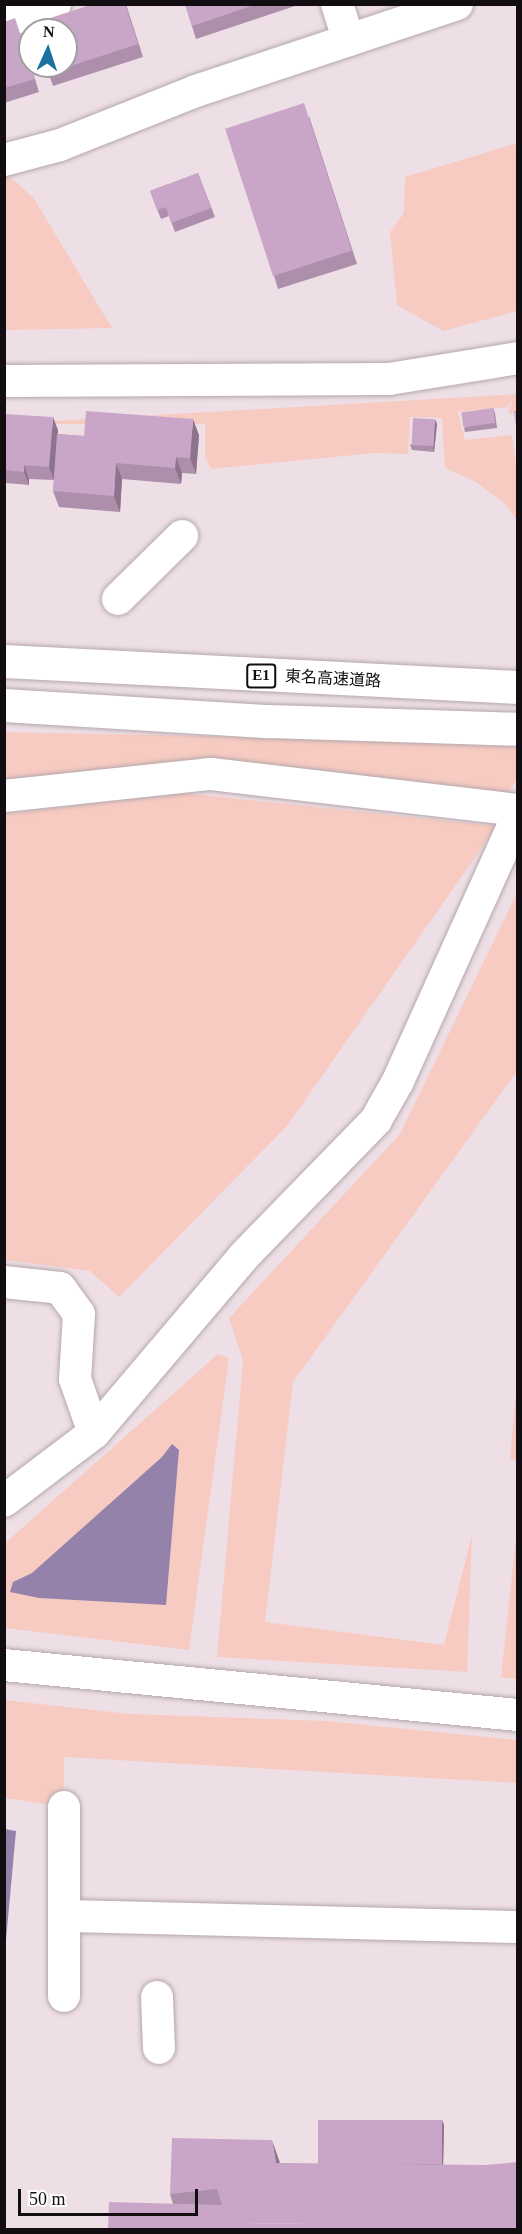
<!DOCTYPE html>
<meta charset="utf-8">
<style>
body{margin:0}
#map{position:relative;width:522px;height:2234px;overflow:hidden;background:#eedfe6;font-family:"Times New Roman","Noto Sans JP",serif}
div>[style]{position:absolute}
.green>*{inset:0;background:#f7cbc1}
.water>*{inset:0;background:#9482aa}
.roads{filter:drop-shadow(0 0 2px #b5a7ad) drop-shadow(0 0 2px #b5a7ad)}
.minor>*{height:32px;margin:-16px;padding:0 16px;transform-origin:16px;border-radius:16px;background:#fff}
.highway>*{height:33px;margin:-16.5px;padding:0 16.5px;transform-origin:16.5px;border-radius:16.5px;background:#fff}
.wall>*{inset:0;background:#ad8fac}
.shaded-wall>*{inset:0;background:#8d748c}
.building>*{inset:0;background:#c9a6c8;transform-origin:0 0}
span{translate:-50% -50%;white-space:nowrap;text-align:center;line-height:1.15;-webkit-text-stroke:4.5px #fff;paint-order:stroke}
.shield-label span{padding:2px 4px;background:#fff;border:2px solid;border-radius:4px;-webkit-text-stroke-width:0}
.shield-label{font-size:15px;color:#120d10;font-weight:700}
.street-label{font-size:16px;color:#120d10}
.frame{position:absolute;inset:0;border:6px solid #120d10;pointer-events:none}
.north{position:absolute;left:18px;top:18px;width:60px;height:60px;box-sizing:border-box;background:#fff;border:2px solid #a09e9f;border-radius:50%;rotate:3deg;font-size:16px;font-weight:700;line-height:24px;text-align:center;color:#120d10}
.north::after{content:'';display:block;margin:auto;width:21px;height:27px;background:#1c70a0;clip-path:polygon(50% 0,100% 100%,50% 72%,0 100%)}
.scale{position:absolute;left:18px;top:2189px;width:180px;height:27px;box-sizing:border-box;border:3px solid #120d10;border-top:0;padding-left:8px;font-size:18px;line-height:21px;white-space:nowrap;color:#120d10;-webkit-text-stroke:4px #fff;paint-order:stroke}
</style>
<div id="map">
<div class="green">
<div style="clip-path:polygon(517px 143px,517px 311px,443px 331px,397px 305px,390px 232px,404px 213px,405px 177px)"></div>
<div style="clip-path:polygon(4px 172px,33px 197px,112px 328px,5px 330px)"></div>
<div style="clip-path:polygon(517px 394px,517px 414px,508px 413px,512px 400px,508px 407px,458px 412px,465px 440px,512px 435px,517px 471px,517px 521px,506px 504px,476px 482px,445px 468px,442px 418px,410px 417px,408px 454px,375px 453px,211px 469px,205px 457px,205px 424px,5px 424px)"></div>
<div style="clip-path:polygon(4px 732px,517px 742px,517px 778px,509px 792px,211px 759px,5px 786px)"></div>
<div style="clip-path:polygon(183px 793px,497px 826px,287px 1126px,119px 1297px,90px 1271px,5px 1260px,5px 814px)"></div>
<div style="clip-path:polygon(517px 893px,517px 1071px,293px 1382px,265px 1622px,444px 1645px,472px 1535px,467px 1672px,217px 1657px,243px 1360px,229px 1318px,400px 1134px)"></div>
<div style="clip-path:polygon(218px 1354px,229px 1358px,189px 1650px,5px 1628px,4px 1544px)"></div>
<div style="clip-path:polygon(517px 1382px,518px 1461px,517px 1461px,510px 1459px)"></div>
<div style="clip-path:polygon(517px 1529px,517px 1679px,501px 1677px)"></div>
<div style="clip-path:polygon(4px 1700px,130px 1714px,327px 1721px,517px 1740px,517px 1783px,64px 1757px,64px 1807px,5px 1798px)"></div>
</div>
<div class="water">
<div style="clip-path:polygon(172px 1444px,179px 1450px,166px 1605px,39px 1598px,10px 1592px,13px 1582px,32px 1573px,162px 1457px)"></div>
<div style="clip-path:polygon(5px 1829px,16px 1831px,5px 1951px,4px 1829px)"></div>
</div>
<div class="roads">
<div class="minor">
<div style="left:337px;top:4px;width:38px;rotate:72deg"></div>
<div style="left:4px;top:22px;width:54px;rotate:-19.4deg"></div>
<div style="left:4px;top:160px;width:58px;rotate:-15deg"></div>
<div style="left:60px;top:145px;width:146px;rotate:-21.7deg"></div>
<div style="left:196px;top:91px;width:275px;rotate:-18.4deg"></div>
<div style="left:4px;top:381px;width:385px;rotate:-0.3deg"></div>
<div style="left:389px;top:379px;width:131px;rotate:-9.2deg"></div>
<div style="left:118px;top:599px;width:90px;rotate:-44.5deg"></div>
<div style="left:4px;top:796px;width:208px;rotate:-6.1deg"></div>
<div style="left:211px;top:774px;width:309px;rotate:6.7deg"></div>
<div style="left:4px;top:1282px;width:56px;rotate:6.1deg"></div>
<div style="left:60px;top:1288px;width:32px;rotate:54deg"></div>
<div style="left:79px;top:1314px;width:65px;rotate:93.5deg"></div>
<div style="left:75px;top:1379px;width:57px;rotate:70.6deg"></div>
<div style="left:4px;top:1501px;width:113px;rotate:-37.1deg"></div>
<div style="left:94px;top:1433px;width:231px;rotate:-49.7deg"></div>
<div style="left:243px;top:1257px;width:191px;rotate:-45.8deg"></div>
<div style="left:376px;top:1120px;width:45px;rotate:-60.6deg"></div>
<div style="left:398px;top:1081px;width:292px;rotate:-65.7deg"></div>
<div style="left:4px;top:1665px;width:516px;rotate:5.56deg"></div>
<div style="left:64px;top:1807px;width:189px;rotate:90deg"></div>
<div style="left:65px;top:1916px;width:453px;rotate:1.4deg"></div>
<div style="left:157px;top:1997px;width:51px;rotate:87.8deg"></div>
</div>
<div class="highway">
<div style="left:4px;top:661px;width:515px;rotate:2.9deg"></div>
<div style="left:4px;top:705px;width:265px;rotate:3.5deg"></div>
<div style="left:269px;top:721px;width:249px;rotate:1.8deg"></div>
</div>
</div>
<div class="wall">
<div style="clip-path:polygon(126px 4px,143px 57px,53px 86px,46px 66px)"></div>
<div style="clip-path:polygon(185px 4px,301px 4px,196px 39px)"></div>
<div style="clip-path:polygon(4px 22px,31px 66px,39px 92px,4px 103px)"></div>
<div style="clip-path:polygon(309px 116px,357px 264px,278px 289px,274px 276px)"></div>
<div style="clip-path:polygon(198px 173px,215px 217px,175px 232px,169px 216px,161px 219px,150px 191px)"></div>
<div style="clip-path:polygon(493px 408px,495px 413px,497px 428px,465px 432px,464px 428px)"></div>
<div style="clip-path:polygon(4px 414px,58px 430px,58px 434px,84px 436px,199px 435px,196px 474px,182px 473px,181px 484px,122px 479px,120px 512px,59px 507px,53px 491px,54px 480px,29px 479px,29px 485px,6px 483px,4px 480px)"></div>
<div style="clip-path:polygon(437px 424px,434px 452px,412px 450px,410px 445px)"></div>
<div style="clip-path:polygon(444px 2125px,443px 2165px,486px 2165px,518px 2229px,173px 2204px,170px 2194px,279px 2160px,280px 2163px,318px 2164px)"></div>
</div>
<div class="shaded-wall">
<div style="clip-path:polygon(53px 417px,58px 430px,54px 480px,49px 467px)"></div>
<div style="clip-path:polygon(193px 419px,199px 435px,196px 474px,190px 458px)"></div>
<div style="clip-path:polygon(435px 419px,437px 424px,434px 452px,433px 447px)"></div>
<div style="clip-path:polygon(176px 457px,182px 473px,181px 484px,175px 468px)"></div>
<div style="clip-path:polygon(116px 463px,122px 479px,120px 512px,114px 496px)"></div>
<div style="clip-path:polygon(24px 465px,29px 479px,29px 485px,24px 472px)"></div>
<div style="clip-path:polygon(442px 2120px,444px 2125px,443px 2173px,442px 2168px)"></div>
<div style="clip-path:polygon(272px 2140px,279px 2160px,283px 2183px,276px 2163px)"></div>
</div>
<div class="building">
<div style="clip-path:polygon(93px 4px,125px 4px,138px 44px,49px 73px,46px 66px,66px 66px,66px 30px,34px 30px,32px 24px)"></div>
<div style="clip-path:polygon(185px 4px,257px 4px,192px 26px)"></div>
<div style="clip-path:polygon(15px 18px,35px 79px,4px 88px,4px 22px)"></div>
<div style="left:304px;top:103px;width:155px;height:83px;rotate:72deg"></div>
<div style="clip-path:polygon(198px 173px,211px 208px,171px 223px,166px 207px,157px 210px,150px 191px)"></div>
<div style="left:493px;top:408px;width:15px;height:32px;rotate:82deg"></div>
<div style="clip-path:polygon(86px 411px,193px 419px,190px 458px,176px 457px,175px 468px,116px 463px,114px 496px,53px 491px,57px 434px,84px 436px)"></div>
<div style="clip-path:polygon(514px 411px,518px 411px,518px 440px)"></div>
<div style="clip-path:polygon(4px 414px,53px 417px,49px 467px,24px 465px,24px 472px,4px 470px)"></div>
<div style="left:413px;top:418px;width:22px;height:27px;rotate:3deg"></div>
<div style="left:318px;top:2120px;width:124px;height:44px"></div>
<div style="clip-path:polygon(172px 2138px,272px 2140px,276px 2163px,486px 2165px,518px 2162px,518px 2229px,318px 2229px,312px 2223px,245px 2224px,239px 2229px,108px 2229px,109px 2202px,222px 2205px,217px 2189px,170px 2194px)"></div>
<div style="clip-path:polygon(312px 2223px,318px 2229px,239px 2229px,245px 2224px)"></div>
</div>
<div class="shield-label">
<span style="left:261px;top:676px">E1</span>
</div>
<div class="street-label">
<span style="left:333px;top:679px;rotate:3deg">東名高速道路</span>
</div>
<div class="frame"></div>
<div class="north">N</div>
<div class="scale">50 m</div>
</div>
